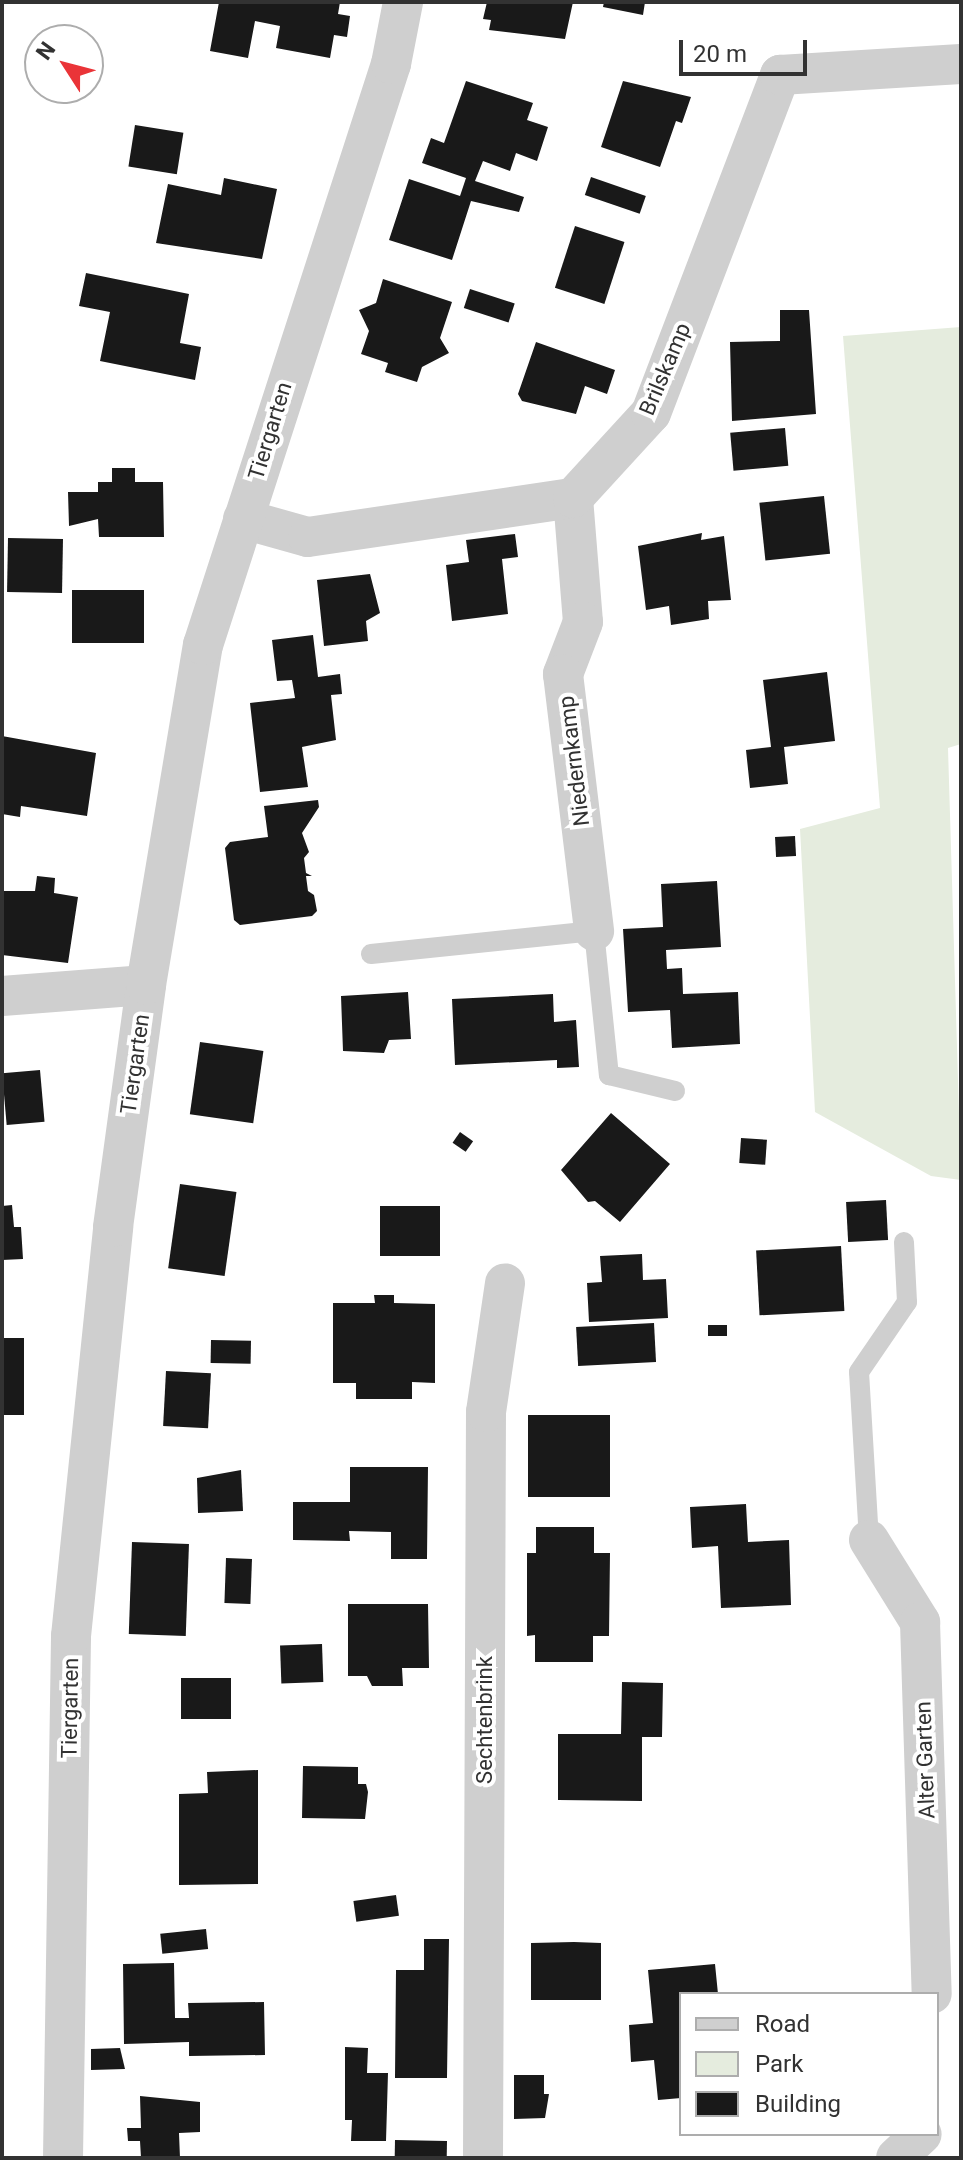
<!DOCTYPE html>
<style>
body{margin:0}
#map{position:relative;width:963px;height:2160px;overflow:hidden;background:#fff;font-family:Roboto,sans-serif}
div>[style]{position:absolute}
.green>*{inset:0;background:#e5ecde}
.building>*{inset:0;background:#191919;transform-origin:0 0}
.lane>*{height:20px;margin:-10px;padding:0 10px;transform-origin:10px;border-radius:10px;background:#cfcfcf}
.street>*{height:40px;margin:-20px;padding:0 20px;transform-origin:20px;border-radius:20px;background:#cfcfcf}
span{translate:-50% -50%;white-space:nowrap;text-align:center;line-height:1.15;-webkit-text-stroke:8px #fff;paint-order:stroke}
.street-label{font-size:22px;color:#323232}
.frame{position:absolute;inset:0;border:4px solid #323232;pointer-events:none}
.legend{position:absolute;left:679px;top:1992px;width:260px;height:144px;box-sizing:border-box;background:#fff;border:2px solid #adadad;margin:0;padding:10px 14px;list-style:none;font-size:24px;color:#323232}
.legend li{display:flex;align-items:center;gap:16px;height:40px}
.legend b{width:40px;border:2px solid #adadad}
.north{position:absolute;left:24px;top:24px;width:80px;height:80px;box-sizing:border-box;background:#fff;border:2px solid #adadad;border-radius:50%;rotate:306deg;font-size:22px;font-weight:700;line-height:32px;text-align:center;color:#323232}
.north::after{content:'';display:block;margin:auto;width:28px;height:36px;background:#ea3438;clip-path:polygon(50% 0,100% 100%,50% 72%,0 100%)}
.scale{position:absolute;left:679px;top:40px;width:128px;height:36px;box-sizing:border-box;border:4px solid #323232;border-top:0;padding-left:10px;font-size:24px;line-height:28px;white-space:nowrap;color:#323232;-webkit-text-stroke:6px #fff;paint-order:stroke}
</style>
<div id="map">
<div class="green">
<div style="clip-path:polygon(961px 327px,961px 744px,948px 748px,961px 1180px,931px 1176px,815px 1112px,800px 829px,880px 808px,843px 336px)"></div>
</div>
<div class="building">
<div style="clip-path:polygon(219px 2px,340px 2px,338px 14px,350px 16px,347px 37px,334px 35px,330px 58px,276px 48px,280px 26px,255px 21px,248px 58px,210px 51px)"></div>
<div style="clip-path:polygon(487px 2px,573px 2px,565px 39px,489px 30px,491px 20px,483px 19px)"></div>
<div style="clip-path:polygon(604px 2px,645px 2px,643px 15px,603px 7px)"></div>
<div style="clip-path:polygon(466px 81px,533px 103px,527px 120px,548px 127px,537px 161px,516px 153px,510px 171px,483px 161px,475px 181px,524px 197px,519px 212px,471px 201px,452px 260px,389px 240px,409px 179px,460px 196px,466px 178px,422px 163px,431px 138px,444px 143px)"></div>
<div style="clip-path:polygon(623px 81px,691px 97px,682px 123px,676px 121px,660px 167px,601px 147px)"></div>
<div style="left:135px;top:125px;width:49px;height:42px;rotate:9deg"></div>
<div style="left:591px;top:177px;width:58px;height:19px;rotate:19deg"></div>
<div style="clip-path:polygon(224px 178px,277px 189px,262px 259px,156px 243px,168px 184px,221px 195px)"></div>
<div style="left:575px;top:226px;width:52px;height:65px;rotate:18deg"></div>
<div style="clip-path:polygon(86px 273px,189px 294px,180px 343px,201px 347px,195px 380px,100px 361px,110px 312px,79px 306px)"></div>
<div style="clip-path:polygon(383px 279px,452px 302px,440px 338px,449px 353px,422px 367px,417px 382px,385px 372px,388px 363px,361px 354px,369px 331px,359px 310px,376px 303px)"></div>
<div style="left:470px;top:289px;width:47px;height:20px;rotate:18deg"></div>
<div style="clip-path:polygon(780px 310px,809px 310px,816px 414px,732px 421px,730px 342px,780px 341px)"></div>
<div style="clip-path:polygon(536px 342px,615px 370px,607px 394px,585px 386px,576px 414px,522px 401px,518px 394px)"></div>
<div style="left:785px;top:428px;width:38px;height:55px;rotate:85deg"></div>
<div style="clip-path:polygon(112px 468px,135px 468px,135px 482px,163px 482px,164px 537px,99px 537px,98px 519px,69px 526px,68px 492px,98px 492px,98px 482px,112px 482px)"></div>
<div style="left:824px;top:496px;width:58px;height:65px;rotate:84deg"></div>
<div style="clip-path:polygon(702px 533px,701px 540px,724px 536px,731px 600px,708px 601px,709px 619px,671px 625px,669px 606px,646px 610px,638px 546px)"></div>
<div style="clip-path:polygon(515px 534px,518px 557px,502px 559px,508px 614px,452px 621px,446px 565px,469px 562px,466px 540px)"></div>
<div style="left:8px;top:538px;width:55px;height:54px;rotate:1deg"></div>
<div style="clip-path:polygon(370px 574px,380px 613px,366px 621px,368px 641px,324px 646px,317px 580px)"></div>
<div style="left:72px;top:590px;width:72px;height:53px"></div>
<div style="clip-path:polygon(313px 635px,318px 677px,340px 674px,342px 694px,331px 695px,336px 740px,302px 747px,308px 787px,260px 792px,250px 703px,295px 698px,292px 680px,277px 681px,272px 640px)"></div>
<div style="clip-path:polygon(827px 672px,835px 741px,784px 747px,788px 784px,750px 788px,746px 750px,771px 747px,763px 680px)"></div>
<div style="clip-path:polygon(2px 736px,96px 753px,87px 816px,21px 806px,20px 817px,2px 814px)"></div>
<div style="clip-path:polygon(318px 800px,319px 807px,302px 833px,309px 852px,304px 858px,306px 873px,312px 876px,306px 876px,308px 891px,314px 895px,317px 911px,312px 916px,240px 925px,234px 920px,225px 848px,230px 842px,268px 837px,264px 806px)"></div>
<div style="left:795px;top:836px;width:20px;height:20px;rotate:87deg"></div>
<div style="clip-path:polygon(37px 876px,55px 878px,54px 893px,78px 897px,68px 963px,2px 955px,2px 891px,35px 891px)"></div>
<div style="clip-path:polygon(717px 881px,721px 947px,666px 950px,667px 969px,682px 968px,683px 994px,738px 992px,740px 1044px,672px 1048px,670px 1010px,628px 1012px,623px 929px,663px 927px,661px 884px)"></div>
<div style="clip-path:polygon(408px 992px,411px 1039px,389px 1040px,384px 1053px,343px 1051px,341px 996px)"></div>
<div style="clip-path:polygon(553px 994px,554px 1022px,576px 1020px,579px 1067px,557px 1068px,557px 1060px,455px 1065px,452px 999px)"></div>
<div style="left:200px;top:1042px;width:64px;height:73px;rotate:8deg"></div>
<div style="left:40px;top:1070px;width:52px;height:38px;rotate:85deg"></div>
<div style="clip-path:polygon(611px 1113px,670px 1164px,620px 1222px,595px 1201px,588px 1202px,561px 1170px)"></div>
<div style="left:460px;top:1132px;width:16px;height:13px;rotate:35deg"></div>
<div style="left:741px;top:1138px;width:26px;height:25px;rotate:4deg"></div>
<div style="left:180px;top:1184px;width:57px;height:85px;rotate:8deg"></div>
<div style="left:886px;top:1200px;width:40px;height:40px;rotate:87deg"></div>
<div style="clip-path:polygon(12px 1205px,14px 1227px,21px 1227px,23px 1259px,2px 1260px,2px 1206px)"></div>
<div style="left:380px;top:1206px;width:60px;height:50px"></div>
<div style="left:841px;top:1246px;width:65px;height:85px;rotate:87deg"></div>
<div style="clip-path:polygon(642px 1254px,643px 1280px,666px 1279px,668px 1318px,589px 1322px,587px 1283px,602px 1282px,600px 1256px)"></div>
<div style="clip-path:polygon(374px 1295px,394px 1295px,394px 1303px,435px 1304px,435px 1383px,412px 1382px,412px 1399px,356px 1399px,356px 1383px,333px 1383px,333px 1303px,375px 1303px)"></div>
<div style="left:654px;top:1323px;width:39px;height:78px;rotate:87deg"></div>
<div style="left:727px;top:1325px;width:11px;height:19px;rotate:90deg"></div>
<div style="left:2px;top:1338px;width:22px;height:77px"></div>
<div style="left:211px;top:1340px;width:40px;height:23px;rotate:1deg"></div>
<div style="left:166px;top:1371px;width:45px;height:55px;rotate:3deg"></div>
<div style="left:528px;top:1415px;width:82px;height:82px"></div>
<div style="clip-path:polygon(350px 1467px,428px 1467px,427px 1559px,391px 1559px,391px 1532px,349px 1531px,350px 1541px,293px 1540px,293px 1502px,350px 1502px)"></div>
<div style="clip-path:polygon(241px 1470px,243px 1511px,198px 1513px,197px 1478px)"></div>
<div style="clip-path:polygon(746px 1504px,748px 1542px,789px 1540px,791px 1605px,721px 1608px,718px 1546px,692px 1548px,690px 1507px)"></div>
<div style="clip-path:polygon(536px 1527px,594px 1527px,594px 1553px,610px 1553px,609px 1636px,593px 1636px,593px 1662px,535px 1662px,535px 1635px,527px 1636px,527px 1553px,536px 1553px)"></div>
<div style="left:132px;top:1542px;width:57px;height:92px;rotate:2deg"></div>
<div style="left:226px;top:1558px;width:26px;height:45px;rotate:2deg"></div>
<div style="clip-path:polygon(348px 1604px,428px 1604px,429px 1668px,402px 1668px,403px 1686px,372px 1686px,367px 1676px,348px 1676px)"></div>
<div style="left:322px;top:1644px;width:38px;height:42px;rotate:88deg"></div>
<div style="left:231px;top:1678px;width:41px;height:50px;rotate:90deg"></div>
<div style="clip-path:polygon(622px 1682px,663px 1683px,662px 1737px,642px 1737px,642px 1801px,558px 1800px,558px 1734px,621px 1734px)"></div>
<div style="clip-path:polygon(303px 1766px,358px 1767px,358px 1784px,366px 1784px,368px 1792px,365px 1819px,302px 1818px)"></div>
<div style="clip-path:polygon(258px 1770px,258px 1884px,179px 1885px,179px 1794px,208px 1793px,207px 1772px)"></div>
<div style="left:396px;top:1895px;width:21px;height:43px;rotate:82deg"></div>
<div style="left:206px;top:1929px;width:20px;height:46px;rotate:84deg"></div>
<div style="clip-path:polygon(424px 1939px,449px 1939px,447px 2078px,395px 2078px,396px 1970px,424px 1970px)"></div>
<div style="clip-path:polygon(574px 1942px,601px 1943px,601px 2000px,531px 2000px,531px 1943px)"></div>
<div style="clip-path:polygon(174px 1963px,175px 2018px,189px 2018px,188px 2003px,264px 2002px,265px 2055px,189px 2056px,189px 2042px,124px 2044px,123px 1964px)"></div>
<div style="clip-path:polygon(715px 1964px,718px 1994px,681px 1994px,681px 2098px,658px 2100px,654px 2060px,631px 2062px,629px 2025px,653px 2023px,648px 1970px)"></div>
<div style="clip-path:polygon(345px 2047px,368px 2048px,367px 2073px,388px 2073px,386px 2141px,351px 2141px,352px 2120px,345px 2120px)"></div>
<div style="clip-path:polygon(120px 2048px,125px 2069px,91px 2070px,91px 2049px)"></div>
<div style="clip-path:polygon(514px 2075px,544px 2075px,544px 2094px,549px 2094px,545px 2118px,514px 2119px)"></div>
<div style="clip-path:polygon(140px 2096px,200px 2102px,200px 2132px,179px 2133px,180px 2158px,141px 2158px,140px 2141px,128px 2141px,127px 2128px,141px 2128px)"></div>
<div style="left:395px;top:2140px;width:52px;height:18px;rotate:1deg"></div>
</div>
<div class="lane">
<div style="left:371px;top:954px;width:224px;rotate:-5.9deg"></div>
<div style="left:594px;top:931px;width:145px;rotate:84.1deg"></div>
<div style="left:609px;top:1075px;width:68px;rotate:13.6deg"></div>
<div style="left:869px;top:1540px;width:168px;rotate:-93.4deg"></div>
<div style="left:859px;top:1372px;width:85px;rotate:-55.6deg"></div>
<div style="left:907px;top:1302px;width:60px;rotate:-92.9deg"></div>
</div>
<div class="street">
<div style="left:573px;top:498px;width:124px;rotate:85.4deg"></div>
<div style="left:583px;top:622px;width:56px;rotate:111deg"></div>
<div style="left:563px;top:674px;width:259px;rotate:83.1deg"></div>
<div style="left:243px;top:519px;width:67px;rotate:15.5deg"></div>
<div style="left:308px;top:537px;width:268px;rotate:-8.4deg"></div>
<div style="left:573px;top:498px;width:115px;rotate:-47.5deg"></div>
<div style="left:651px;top:413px;width:362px;rotate:-69.1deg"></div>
<div style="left:780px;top:75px;width:181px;rotate:-3.5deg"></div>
<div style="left:2px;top:996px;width:144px;rotate:-4.4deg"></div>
<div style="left:869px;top:1540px;width:97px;rotate:58.1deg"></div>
<div style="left:920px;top:1622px;width:372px;rotate:88.2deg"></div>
<div style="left:63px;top:2158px;width:522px;rotate:-89.12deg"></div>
<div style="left:71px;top:1636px;width:411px;rotate:-84.1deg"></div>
<div style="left:113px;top:1227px;width:244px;rotate:-82.2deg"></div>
<div style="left:146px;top:985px;width:345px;rotate:-80.5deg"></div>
<div style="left:203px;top:645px;width:611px;rotate:-72.07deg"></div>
<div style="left:391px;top:64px;width:63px;rotate:-79deg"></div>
<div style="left:483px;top:2158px;width:746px;rotate:-89.77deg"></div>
<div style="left:486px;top:1412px;width:130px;rotate:-81.6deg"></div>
<div style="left:896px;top:2158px;width:35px;rotate:-43deg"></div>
</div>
<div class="street-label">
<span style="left:665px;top:369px;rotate:-67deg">Brilskamp</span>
<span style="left:270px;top:431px;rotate:-73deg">Tiergarten</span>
<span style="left:574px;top:761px;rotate:-97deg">Niedernkamp</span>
<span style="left:135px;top:1064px;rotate:-82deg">Tiergarten</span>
<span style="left:70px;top:1708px;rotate:-89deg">Tiergarten</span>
<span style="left:485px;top:1720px;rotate:-90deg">Sechtenbrink</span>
<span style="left:925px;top:1760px;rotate:-92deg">Alter Garten</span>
</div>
<div class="frame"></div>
<ul class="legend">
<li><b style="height:10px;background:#cfcfcf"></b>Road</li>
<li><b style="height:22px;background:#e5ecde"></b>Park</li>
<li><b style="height:22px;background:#191919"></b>Building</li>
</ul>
<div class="north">N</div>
<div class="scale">20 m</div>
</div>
